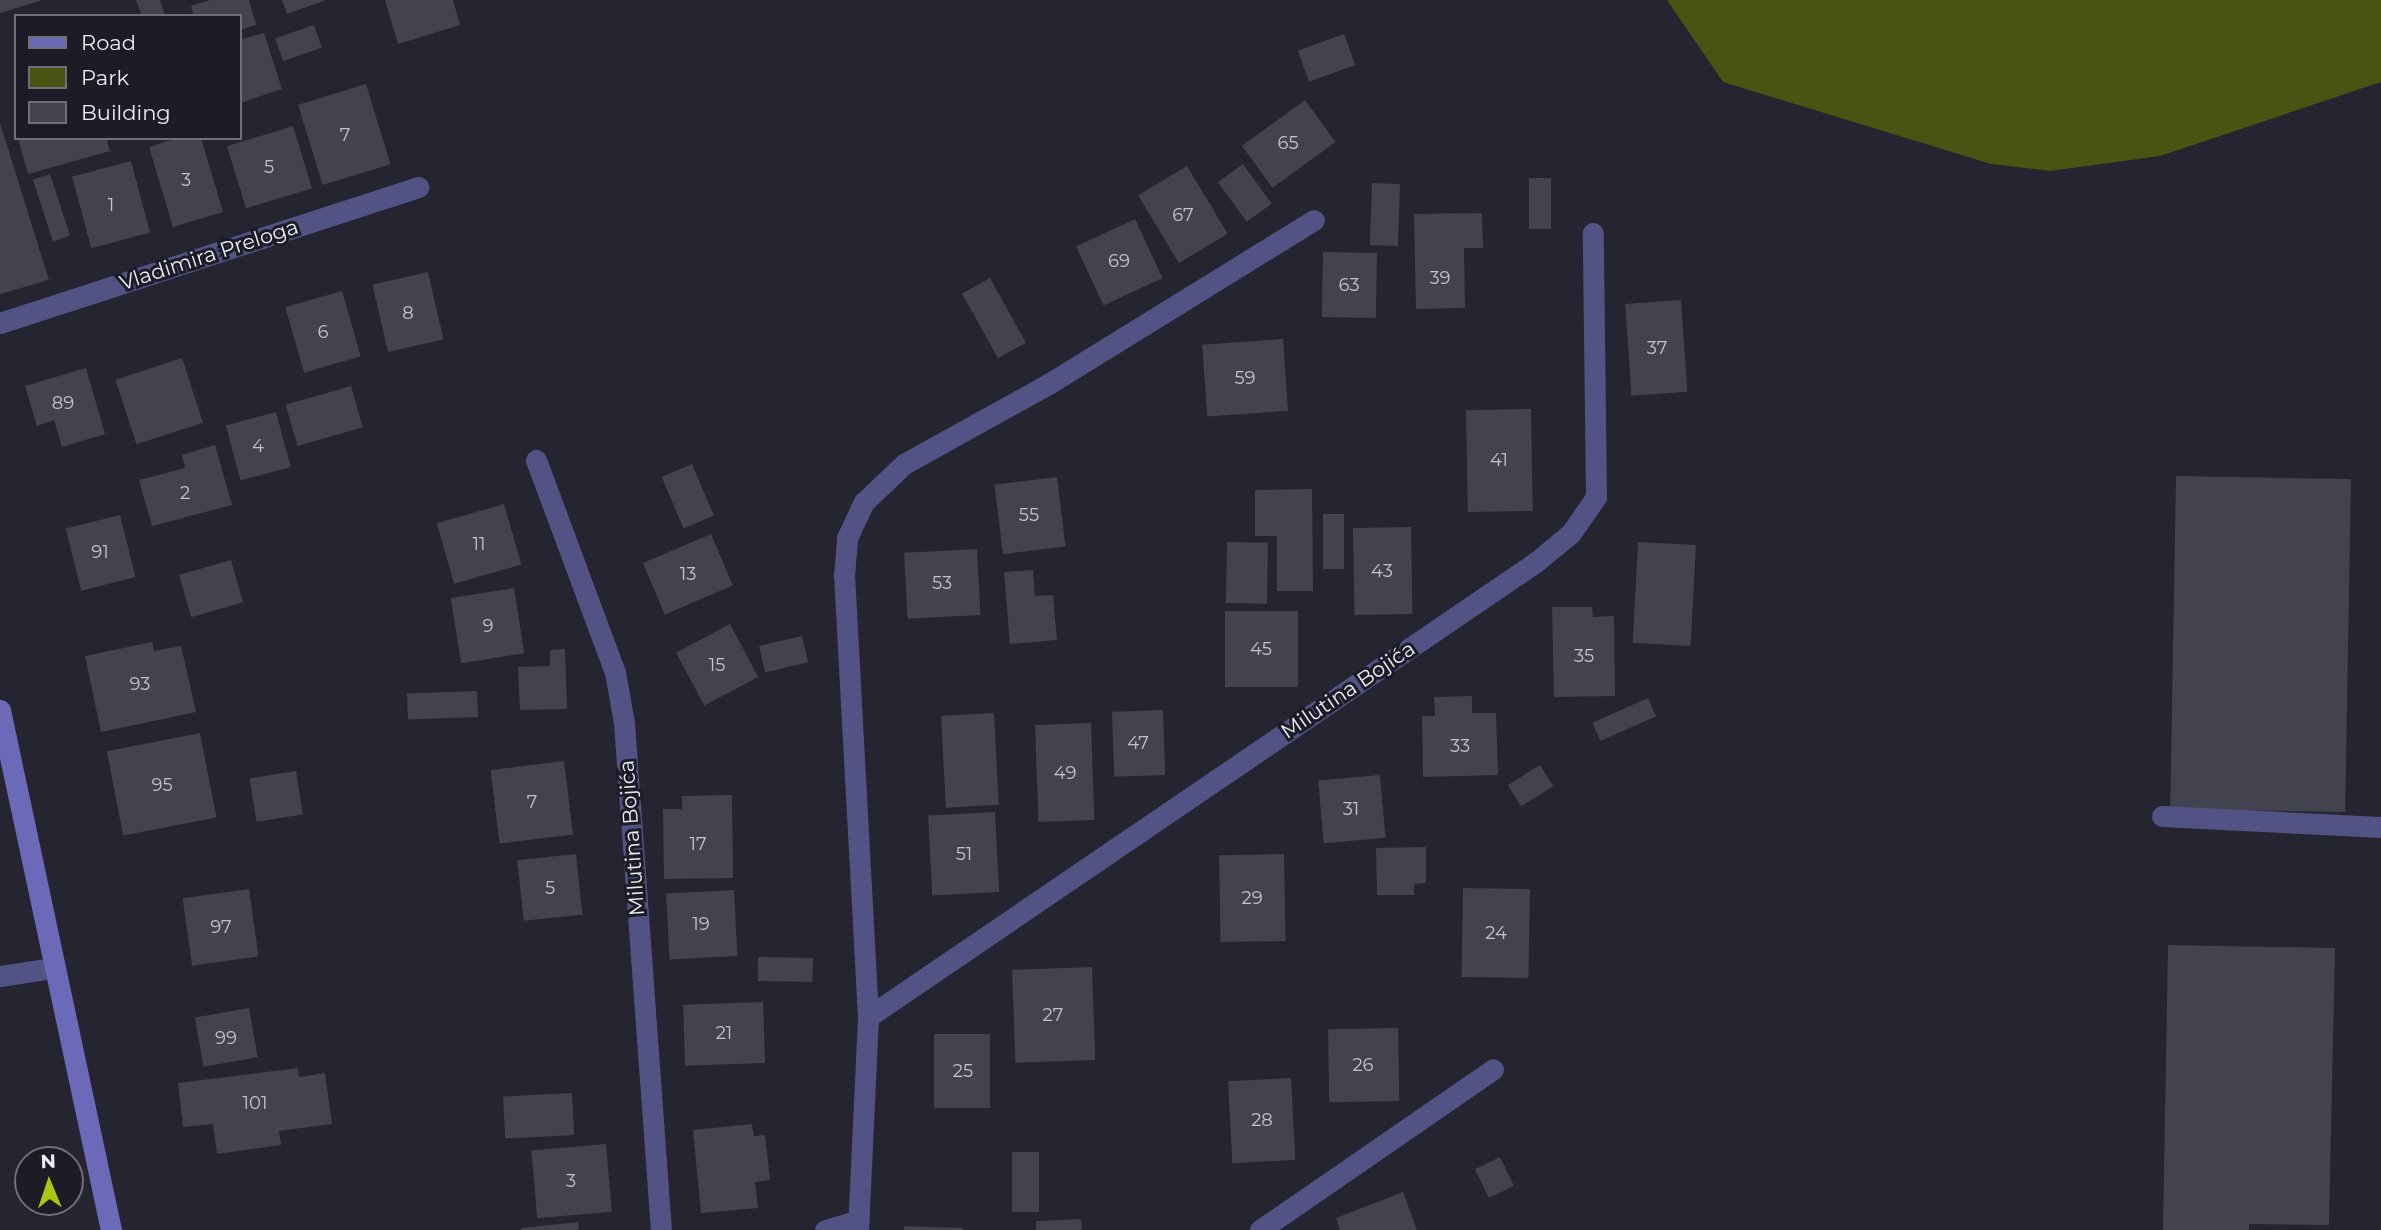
<!DOCTYPE html>
<meta charset="utf-8">
<style>
body{margin:0}
#map{position:relative;width:2381px;height:1230px;overflow:hidden;background:#252531;font-family:Montserrat,sans-serif}
div>[style]{position:absolute}
.green>*{inset:0;background:#485412}
.building>*{inset:0;background:#43434f;transform-origin:0 0}
.lane>*{height:21px;margin:-10.5px;padding:0 10.5px;transform-origin:10.5px;border-radius:10.5px;background:#525284}
.street>*{height:21px;margin:-10.5px;padding:0 10.5px;transform-origin:10.5px;border-radius:10.5px;background:#525284}
.secondary>*{height:21px;margin:-10.5px;padding:0 10.5px;transform-origin:10.5px;border-radius:10.5px;background:#6b69b8}
span{translate:-50% -50%;white-space:nowrap;text-align:center;line-height:1.15;-webkit-text-stroke:6px #1c1c27;paint-order:stroke}
.number-label{font-size:18px;color:#c2c2cb}
.number-label span{-webkit-text-stroke-width:0}
.street-label{font-size:21px;color:#ececf4}
.legend{position:absolute;left:14px;top:14px;width:228px;height:126px;box-sizing:border-box;background:#1c1c27;border:2px solid #6f6f79;margin:0;padding:9px 12px;list-style:none;font-size:21px;color:#ececf4}
.legend li{display:flex;align-items:center;gap:14px;height:35px}
.legend b{width:35px;border:2px solid #6f6f79}
.north{position:absolute;left:14px;top:1146px;width:70px;height:70px;box-sizing:border-box;background:#1c1c27;border:2px solid #6f6f79;border-radius:50%;rotate:358deg;font-size:19px;font-weight:700;line-height:28px;text-align:center;color:#ececf4}
.north::after{content:'';display:block;margin:auto;width:24px;height:32px;background:#acc613;clip-path:polygon(50% 0,100% 100%,50% 72%,0 100%)}
</style>
<div id="map">
<div class="green">
<div style="clip-path:polygon(1667px 0,2381px 0,2381px 82px,2160px 156px,2050px 171px,1991px 164px,1723px 82px)"></div>
</div>
<div class="building">
<div style="clip-path:polygon(0 0,40px 0,40px 1px,0 13px)"></div>
<div style="clip-path:polygon(136px 0,160px 0,165px 16px,142px 16px)"></div>
<div style="clip-path:polygon(210px 0,249px 0,256px 25px,240px 30px,240px 16px,194px 16px,191px 6px)"></div>
<div style="clip-path:polygon(282px 0,326px 0,287px 14px)"></div>
<div style="clip-path:polygon(385px 0,453px 0,460px 25px,398px 44px)"></div>
<div style="left:314px;top:25px;width:24px;height:41px;rotate:71deg"></div>
<div style="clip-path:polygon(264px 33px,282px 89px,240px 103px,240px 40px)"></div>
<div style="left:1344px;top:34px;width:33px;height:49px;rotate:70deg"></div>
<div style="left:366px;top:84px;width:84px;height:71px;rotate:73deg"></div>
<div style="left:1305px;top:100px;width:52px;height:78px;rotate:54deg"></div>
<div style="clip-path:polygon(0 123px,49px 280px,0 294px)"></div>
<div style="left:293px;top:126px;width:65px;height:69px;rotate:73deg"></div>
<div style="clip-path:polygon(18px 138px,106px 138px,110px 151px,28px 174px)"></div>
<div style="clip-path:polygon(178px 138px,201px 138px,223px 212px,173px 227px,149px 147px)"></div>
<div style="left:131px;top:161px;width:74px;height:61px;rotate:75deg"></div>
<div style="left:1243px;top:164px;width:49px;height:31px;rotate:54deg"></div>
<div style="left:1187px;top:166px;width:79px;height:57px;rotate:59deg"></div>
<div style="left:50px;top:174px;width:65px;height:18px;rotate:72deg"></div>
<div style="left:1529px;top:178px;width:22px;height:51px"></div>
<div style="left:1372px;top:183px;width:28px;height:62px;rotate:2deg"></div>
<div style="clip-path:polygon(1482px 213px,1483px 248px,1464px 248px,1465px 308px,1416px 309px,1414px 214px)"></div>
<div style="left:1135px;top:219px;width:65px;height:65px;rotate:65deg"></div>
<div style="left:1323px;top:252px;width:54px;height:65px;rotate:1deg"></div>
<div style="left:428px;top:272px;width:69px;height:57px;rotate:77deg"></div>
<div style="left:990px;top:278px;width:74px;height:32px;rotate:61deg"></div>
<div style="left:342px;top:291px;width:68px;height:59px;rotate:74deg"></div>
<div style="left:1681px;top:300px;width:92px;height:56px;rotate:86deg"></div>
<div style="left:1283px;top:339px;width:72px;height:81px;rotate:86deg"></div>
<div style="left:182px;top:358px;width:68px;height:70px;rotate:72deg"></div>
<div style="clip-path:polygon(86px 368px,105px 434px,62px 447px,54px 420px,37px 426px,25px 386px)"></div>
<div style="left:351px;top:386px;width:43px;height:68px;rotate:74deg"></div>
<div style="left:1531px;top:409px;width:102px;height:65px;rotate:89deg"></div>
<div style="left:276px;top:412px;width:57px;height:52px;rotate:75deg"></div>
<div style="clip-path:polygon(215px 445px,232px 505px,152px 526px,139px 480px,185px 468px,182px 455px)"></div>
<div style="left:692px;top:464px;width:56px;height:33px;rotate:67deg"></div>
<div style="left:2176px;top:476px;width:175px;height:333px;rotate:1deg"></div>
<div style="left:1057px;top:477px;width:70px;height:63px;rotate:83deg"></div>
<div style="clip-path:polygon(1312px 489px,1313px 591px,1277px 591px,1277px 536px,1255px 536px,1255px 490px)"></div>
<div style="left:504px;top:504px;width:63px;height:70px;rotate:74deg"></div>
<div style="left:1323px;top:514px;width:21px;height:55px"></div>
<div style="left:120px;top:515px;width:64px;height:56px;rotate:76deg"></div>
<div style="left:1411px;top:527px;width:87px;height:58px;rotate:89deg"></div>
<div style="left:711px;top:534px;width:56px;height:74px;rotate:67deg"></div>
<div style="left:1227px;top:542px;width:41px;height:61px;rotate:1deg"></div>
<div style="left:1638px;top:542px;width:58px;height:101px;rotate:3deg"></div>
<div style="left:977px;top:549px;width:66px;height:73px;rotate:87deg"></div>
<div style="left:231px;top:560px;width:44px;height:54px;rotate:74deg"></div>
<div style="clip-path:polygon(1033px 570px,1035px 596px,1053px 595px,1057px 640px,1010px 644px,1004px 572px)"></div>
<div style="left:514px;top:588px;width:66px;height:64px;rotate:81deg"></div>
<div style="clip-path:polygon(1552px 607px,1592px 607px,1593px 617px,1614px 616px,1615px 696px,1554px 697px)"></div>
<div style="left:1298px;top:611px;width:76px;height:73px;rotate:90deg"></div>
<div style="left:730px;top:624px;width:60px;height:61px;rotate:62deg"></div>
<div style="left:802px;top:636px;width:27px;height:44px;rotate:77deg"></div>
<div style="clip-path:polygon(152px 642px,154px 651px,181px 646px,196px 712px,101px 732px,85px 656px)"></div>
<div style="clip-path:polygon(565px 649px,567px 709px,520px 710px,518px 667px,550px 666px,550px 650px)"></div>
<div style="left:477px;top:691px;width:26px;height:70px;rotate:88deg"></div>
<div style="clip-path:polygon(1472px 696px,1472px 713px,1496px 713px,1498px 775px,1423px 777px,1422px 716px,1435px 716px,1434px 697px)"></div>
<div style="left:1648px;top:698px;width:20px;height:61px;rotate:66deg"></div>
<div style="left:1163px;top:710px;width:65px;height:51px;rotate:88deg"></div>
<div style="left:994px;top:713px;width:92px;height:53px;rotate:87deg"></div>
<div style="left:1091px;top:723px;width:97px;height:56px;rotate:88deg"></div>
<div style="left:200px;top:733px;width:86px;height:95px;rotate:79deg"></div>
<div style="left:564px;top:761px;width:74px;height:74px;rotate:83deg"></div>
<div style="left:1540px;top:765px;width:25px;height:38px;rotate:58deg"></div>
<div style="left:296px;top:771px;width:44px;height:47px;rotate:81deg"></div>
<div style="left:1380px;top:775px;width:63px;height:62px;rotate:85deg"></div>
<div style="clip-path:polygon(732px 795px,733px 878px,664px 879px,663px 809px,682px 809px,682px 796px)"></div>
<div style="left:995px;top:812px;width:80px;height:67px;rotate:87deg"></div>
<div style="clip-path:polygon(1426px 847px,1426px 883px,1414px 884px,1414px 895px,1377px 895px,1376px 848px)"></div>
<div style="left:576px;top:854px;width:61px;height:59px;rotate:84deg"></div>
<div style="left:1284px;top:854px;width:87px;height:65px;rotate:89deg"></div>
<div style="left:1463px;top:888px;width:67px;height:89px;rotate:1deg"></div>
<div style="left:249px;top:889px;width:68px;height:67px;rotate:82deg"></div>
<div style="left:734px;top:890px;width:66px;height:68px;rotate:87deg"></div>
<div style="clip-path:polygon(2168px 945px,2335px 948px,2329px 1225px,2249px 1224px,2249px 1230px,2163px 1230px)"></div>
<div style="left:758px;top:957px;width:55px;height:24px;rotate:1deg"></div>
<div style="left:1092px;top:967px;width:93px;height:80px;rotate:88deg"></div>
<div style="left:763px;top:1002px;width:61px;height:80px;rotate:88deg"></div>
<div style="left:249px;top:1008px;width:50px;height:55px;rotate:80deg"></div>
<div style="left:1398px;top:1028px;width:73px;height:70px;rotate:89deg"></div>
<div style="left:934px;top:1034px;width:56px;height:74px"></div>
<div style="clip-path:polygon(298px 1068px,299px 1077px,325px 1073px,332px 1124px,279px 1131px,281px 1145px,217px 1154px,213px 1124px,183px 1127px,178px 1083px)"></div>
<div style="left:1291px;top:1078px;width:82px;height:63px;rotate:87deg"></div>
<div style="left:572px;top:1093px;width:42px;height:69px;rotate:87deg"></div>
<div style="clip-path:polygon(752px 1124px,754px 1136px,765px 1135px,770px 1180px,755px 1182px,758px 1208px,701px 1213px,693px 1130px)"></div>
<div style="left:606px;top:1144px;width:68px;height:75px;rotate:85deg"></div>
<div style="left:1039px;top:1152px;width:60px;height:27px;rotate:90deg"></div>
<div style="left:1500px;top:1157px;width:32px;height:28px;rotate:64deg"></div>
<div style="clip-path:polygon(1403px 1192px,1417px 1230px,1340px 1230px,1336px 1218px)"></div>
<div style="clip-path:polygon(1081px 1219px,1082px 1230px,1036px 1230px,1036px 1221px)"></div>
<div style="clip-path:polygon(578px 1222px,579px 1230px,521px 1230px,521px 1228px)"></div>
<div style="clip-path:polygon(904px 1226px,963px 1228px,963px 1230px,904px 1230px)"></div>
</div>
<div class="lane">
<div style="left:2162px;top:816px;width:219px;rotate:2.9deg"></div>
</div>
<div class="street">
<div style="left:0;top:323px;width:440px;rotate:-18deg"></div>
<div style="left:536px;top:460px;width:226px;rotate:69.6deg"></div>
<div style="left:615px;top:672px;width:52px;rotate:80deg"></div>
<div style="left:624px;top:723px;width:508px;rotate:85.83deg"></div>
<div style="left:0;top:976px;width:54px;rotate:-8.6deg"></div>
<div style="left:868px;top:1017px;width:808px;rotate:-34.26deg"></div>
<div style="left:1536px;top:562px;width:45px;rotate:-39.6deg"></div>
<div style="left:1571px;top:533px;width:44px;rotate:-55.2deg"></div>
<div style="left:1596px;top:497px;width:264px;rotate:-90.7deg"></div>
<div style="left:825px;top:1230px;width:35px;rotate:-16deg"></div>
<div style="left:858px;top:1230px;width:213px;rotate:-87.3deg"></div>
<div style="left:868px;top:1017px;width:443px;rotate:-93.1deg"></div>
<div style="left:844px;top:575px;width:37px;rotate:-85deg"></div>
<div style="left:847px;top:538px;width:40px;rotate:-65deg"></div>
<div style="left:864px;top:502px;width:55px;rotate:-43.5deg"></div>
<div style="left:904px;top:464px;width:167px;rotate:-29deg"></div>
<div style="left:1050px;top:383px;width:310px;rotate:-31.7deg"></div>
<div style="left:1260px;top:1230px;width:283px;rotate:-34.6deg"></div>
</div>
<div class="secondary">
<div style="left:0;top:710px;width:532px;rotate:77.95deg"></div>
</div>
<div class="number-label">
<span style="left:345px;top:135px">7</span>
<span style="left:1288px;top:143px">65</span>
<span style="left:269px;top:167px">5</span>
<span style="left:186px;top:180px">3</span>
<span style="left:111px;top:205px">1</span>
<span style="left:1183px;top:215px">67</span>
<span style="left:1119px;top:261px">69</span>
<span style="left:1440px;top:278px">39</span>
<span style="left:1349px;top:285px">63</span>
<span style="left:408px;top:313px">8</span>
<span style="left:323px;top:332px">6</span>
<span style="left:1657px;top:348px">37</span>
<span style="left:1245px;top:378px">59</span>
<span style="left:63px;top:403px">89</span>
<span style="left:258px;top:446px">4</span>
<span style="left:1499px;top:460px">41</span>
<span style="left:185px;top:493px">2</span>
<span style="left:1029px;top:515px">55</span>
<span style="left:479px;top:544px">11</span>
<span style="left:100px;top:552px">91</span>
<span style="left:1382px;top:571px">43</span>
<span style="left:688px;top:574px">13</span>
<span style="left:942px;top:583px">53</span>
<span style="left:488px;top:626px">9</span>
<span style="left:1261px;top:649px">45</span>
<span style="left:1584px;top:656px">35</span>
<span style="left:717px;top:665px">15</span>
<span style="left:140px;top:684px">93</span>
<span style="left:1138px;top:743px">47</span>
<span style="left:1460px;top:746px">33</span>
<span style="left:1065px;top:773px">49</span>
<span style="left:162px;top:785px">95</span>
<span style="left:532px;top:802px">7</span>
<span style="left:1351px;top:809px">31</span>
<span style="left:698px;top:844px">17</span>
<span style="left:964px;top:854px">51</span>
<span style="left:550px;top:888px">5</span>
<span style="left:1252px;top:898px">29</span>
<span style="left:701px;top:924px">19</span>
<span style="left:221px;top:927px">97</span>
<span style="left:1496px;top:933px">24</span>
<span style="left:1053px;top:1015px">27</span>
<span style="left:724px;top:1033px">21</span>
<span style="left:226px;top:1038px">99</span>
<span style="left:1363px;top:1065px">26</span>
<span style="left:963px;top:1071px">25</span>
<span style="left:255px;top:1103px">101</span>
<span style="left:1262px;top:1120px">28</span>
<span style="left:571px;top:1181px">3</span>
</div>
<div class="street-label">
<span style="left:209px;top:255px;rotate:-18deg">Vladimira Preloga</span>
<span style="left:1348px;top:690px;rotate:-34deg">Milutina Bojića</span>
<span style="left:632px;top:838px;rotate:-94deg">Milutina Bojića</span>
</div>
<ul class="legend">
<li><b style="height:9px;background:#6b69b8"></b>Road</li>
<li><b style="height:19px;background:#485412"></b>Park</li>
<li><b style="height:19px;background:#43434f"></b>Building</li>
</ul>
<div class="north">N</div>
</div>
